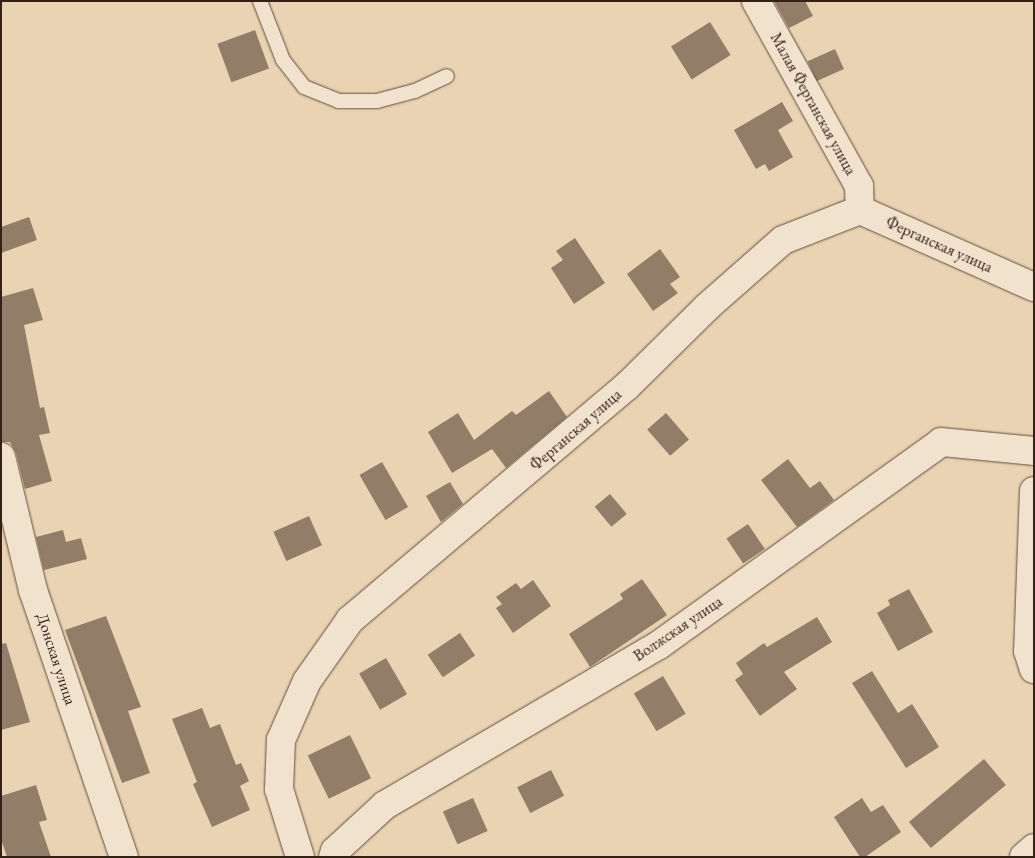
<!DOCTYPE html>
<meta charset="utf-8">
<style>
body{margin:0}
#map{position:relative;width:1035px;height:858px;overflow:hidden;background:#ead3b2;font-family:"EB Garamond",serif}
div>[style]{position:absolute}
.building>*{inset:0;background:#927d68;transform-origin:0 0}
.roads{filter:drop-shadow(0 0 1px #614d3e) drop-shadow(0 0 1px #614d3e)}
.lane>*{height:14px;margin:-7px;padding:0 7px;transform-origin:7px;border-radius:7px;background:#f1e2cd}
.street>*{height:28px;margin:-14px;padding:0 14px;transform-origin:14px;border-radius:14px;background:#f1e2cd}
span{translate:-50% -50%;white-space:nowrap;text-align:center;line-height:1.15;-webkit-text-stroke:4px #f1e2cd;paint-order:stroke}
.street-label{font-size:16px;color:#332017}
.frame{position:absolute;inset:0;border:2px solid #332017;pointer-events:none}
</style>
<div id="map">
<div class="building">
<div style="clip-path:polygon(774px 1px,805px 1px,813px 16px,789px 28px)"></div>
<div style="left:710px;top:22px;width:39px;height:46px;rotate:58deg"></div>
<div style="left:255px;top:30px;width:41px;height:40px;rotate:70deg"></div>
<div style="left:835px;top:49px;width:22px;height:30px;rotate:66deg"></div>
<div style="clip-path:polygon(782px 102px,793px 121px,778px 130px,793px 157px,769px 171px,765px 164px,756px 169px,734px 130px)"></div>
<div style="clip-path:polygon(29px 217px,37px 240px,1px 253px,1px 227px)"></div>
<div style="clip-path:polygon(575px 238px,605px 283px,574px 304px,551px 268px,563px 260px,556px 251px)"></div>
<div style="clip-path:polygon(660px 249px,680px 277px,670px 284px,678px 293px,653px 311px,627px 274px)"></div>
<div style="clip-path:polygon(33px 288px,43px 320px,24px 325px,40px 408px,44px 407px,50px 433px,39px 435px,52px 481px,25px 489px,16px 453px,10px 442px,1px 442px,1px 297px)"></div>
<div style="clip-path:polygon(549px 391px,567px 417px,506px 468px,492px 449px,452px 473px,428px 432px,458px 413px,474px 440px,512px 411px,516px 415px)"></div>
<div style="left:666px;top:413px;width:35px;height:25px;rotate:49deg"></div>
<div style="clip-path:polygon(788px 459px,810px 488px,820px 481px,834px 500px,797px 527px,761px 480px)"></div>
<div style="left:382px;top:462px;width:52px;height:26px;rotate:60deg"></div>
<div style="clip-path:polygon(450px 482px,463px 504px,441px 522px,426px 496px)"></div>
<div style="left:610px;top:494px;width:26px;height:20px;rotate:50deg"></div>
<div style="left:309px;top:516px;width:32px;height:39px;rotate:66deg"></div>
<div style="left:748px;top:524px;width:30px;height:26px;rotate:56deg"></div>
<div style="clip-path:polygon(63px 530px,66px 542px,81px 538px,87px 559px,44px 570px,36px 537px)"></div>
<div style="clip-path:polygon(642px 579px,667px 615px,590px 667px,569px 634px,623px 599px,620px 594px)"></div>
<div style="clip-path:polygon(533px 580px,551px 606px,513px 633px,496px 608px,502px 604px,496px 597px,516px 583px,521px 589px)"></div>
<div style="clip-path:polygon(909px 589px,933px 632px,898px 651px,877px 613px,890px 605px,888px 600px)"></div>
<div style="clip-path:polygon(106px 616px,141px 707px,128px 711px,150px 773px,122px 783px,65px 630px)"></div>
<div style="clip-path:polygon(817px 617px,832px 642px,784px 672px,797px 689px,760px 716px,735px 680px,743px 674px,736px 663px,764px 643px,767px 647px)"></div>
<div style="left:460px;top:633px;width:27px;height:39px;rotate:56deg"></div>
<div style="clip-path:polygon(6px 643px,30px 722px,1px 730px,1px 644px)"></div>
<div style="left:386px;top:658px;width:42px;height:31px;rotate:60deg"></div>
<div style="clip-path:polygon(872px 671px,898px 713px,912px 704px,939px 747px,906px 768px,852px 683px)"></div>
<div style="left:663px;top:676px;width:44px;height:34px;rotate:59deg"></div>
<div style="clip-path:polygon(202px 708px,210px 728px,220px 724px,236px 765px,241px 763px,249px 781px,240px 786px,250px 810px,212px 827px,193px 784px,197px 782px,172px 719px)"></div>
<div style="left:350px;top:735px;width:48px;height:47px;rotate:64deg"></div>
<div style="left:984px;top:759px;width:34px;height:98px;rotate:50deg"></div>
<div style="left:551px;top:770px;width:29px;height:38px;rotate:63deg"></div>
<div style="clip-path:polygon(36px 785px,47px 820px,39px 822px,51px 857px,7px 857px,1px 839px,1px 796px)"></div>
<div style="left:473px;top:798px;width:36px;height:33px;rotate:66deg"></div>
<div style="clip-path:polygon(862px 798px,871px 812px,883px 805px,901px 832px,865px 857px,860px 857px,834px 817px)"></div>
</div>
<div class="roads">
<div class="lane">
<div style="left:260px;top:1px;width:63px;rotate:68.7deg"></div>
<div style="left:283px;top:60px;width:34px;rotate:52deg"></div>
<div style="left:304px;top:87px;width:37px;rotate:22deg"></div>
<div style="left:338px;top:101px;width:39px"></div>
<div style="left:377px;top:101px;width:39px;rotate:-15deg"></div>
<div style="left:415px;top:91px;width:35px;rotate:-25deg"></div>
</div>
<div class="street">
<div style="left:756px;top:1px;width:212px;rotate:60.9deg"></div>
<div style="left:859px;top:186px;width:24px;rotate:88deg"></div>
<div style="left:1px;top:457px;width:137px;rotate:76.5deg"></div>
<div style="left:33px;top:590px;width:282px;rotate:71.2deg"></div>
<div style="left:1034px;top:491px;width:160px;rotate:92.1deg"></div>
<div style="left:1028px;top:651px;width:19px;rotate:72deg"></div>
<div style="left:300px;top:857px;width:71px;rotate:-107.2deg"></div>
<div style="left:279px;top:789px;width:49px;rotate:-87.7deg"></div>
<div style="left:281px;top:740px;width:64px;rotate:-66.2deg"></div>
<div style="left:307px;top:681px;width:75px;rotate:-54.8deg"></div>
<div style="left:350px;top:620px;width:361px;rotate:-40.2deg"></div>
<div style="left:626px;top:387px;width:114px;rotate:-44.6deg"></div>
<div style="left:707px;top:307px;width:101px;rotate:-41.4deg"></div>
<div style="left:783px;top:240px;width:83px;rotate:-21.3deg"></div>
<div style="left:860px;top:210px;width:190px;rotate:23.9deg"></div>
<div style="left:333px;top:857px;width:6px;rotate:-72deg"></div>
<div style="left:335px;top:851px;width:68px;rotate:-42.6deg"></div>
<div style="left:385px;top:805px;width:317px;rotate:-30.3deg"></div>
<div style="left:659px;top:645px;width:347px;rotate:-35.7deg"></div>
<div style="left:941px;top:442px;width:93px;rotate:5.5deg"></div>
<div style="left:1024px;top:857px;width:13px;rotate:-42deg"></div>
</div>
</div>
<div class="street-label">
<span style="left:813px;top:104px;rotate:61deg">Малая Ферганская улица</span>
<span style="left:939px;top:245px;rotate:24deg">Ферганская улица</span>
<span style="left:576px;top:430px;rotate:-41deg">Ферганская улица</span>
<span style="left:678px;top:629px;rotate:-34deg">Волжская улица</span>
<span style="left:56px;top:659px;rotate:72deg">Донская улица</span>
</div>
<div class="frame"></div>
</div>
